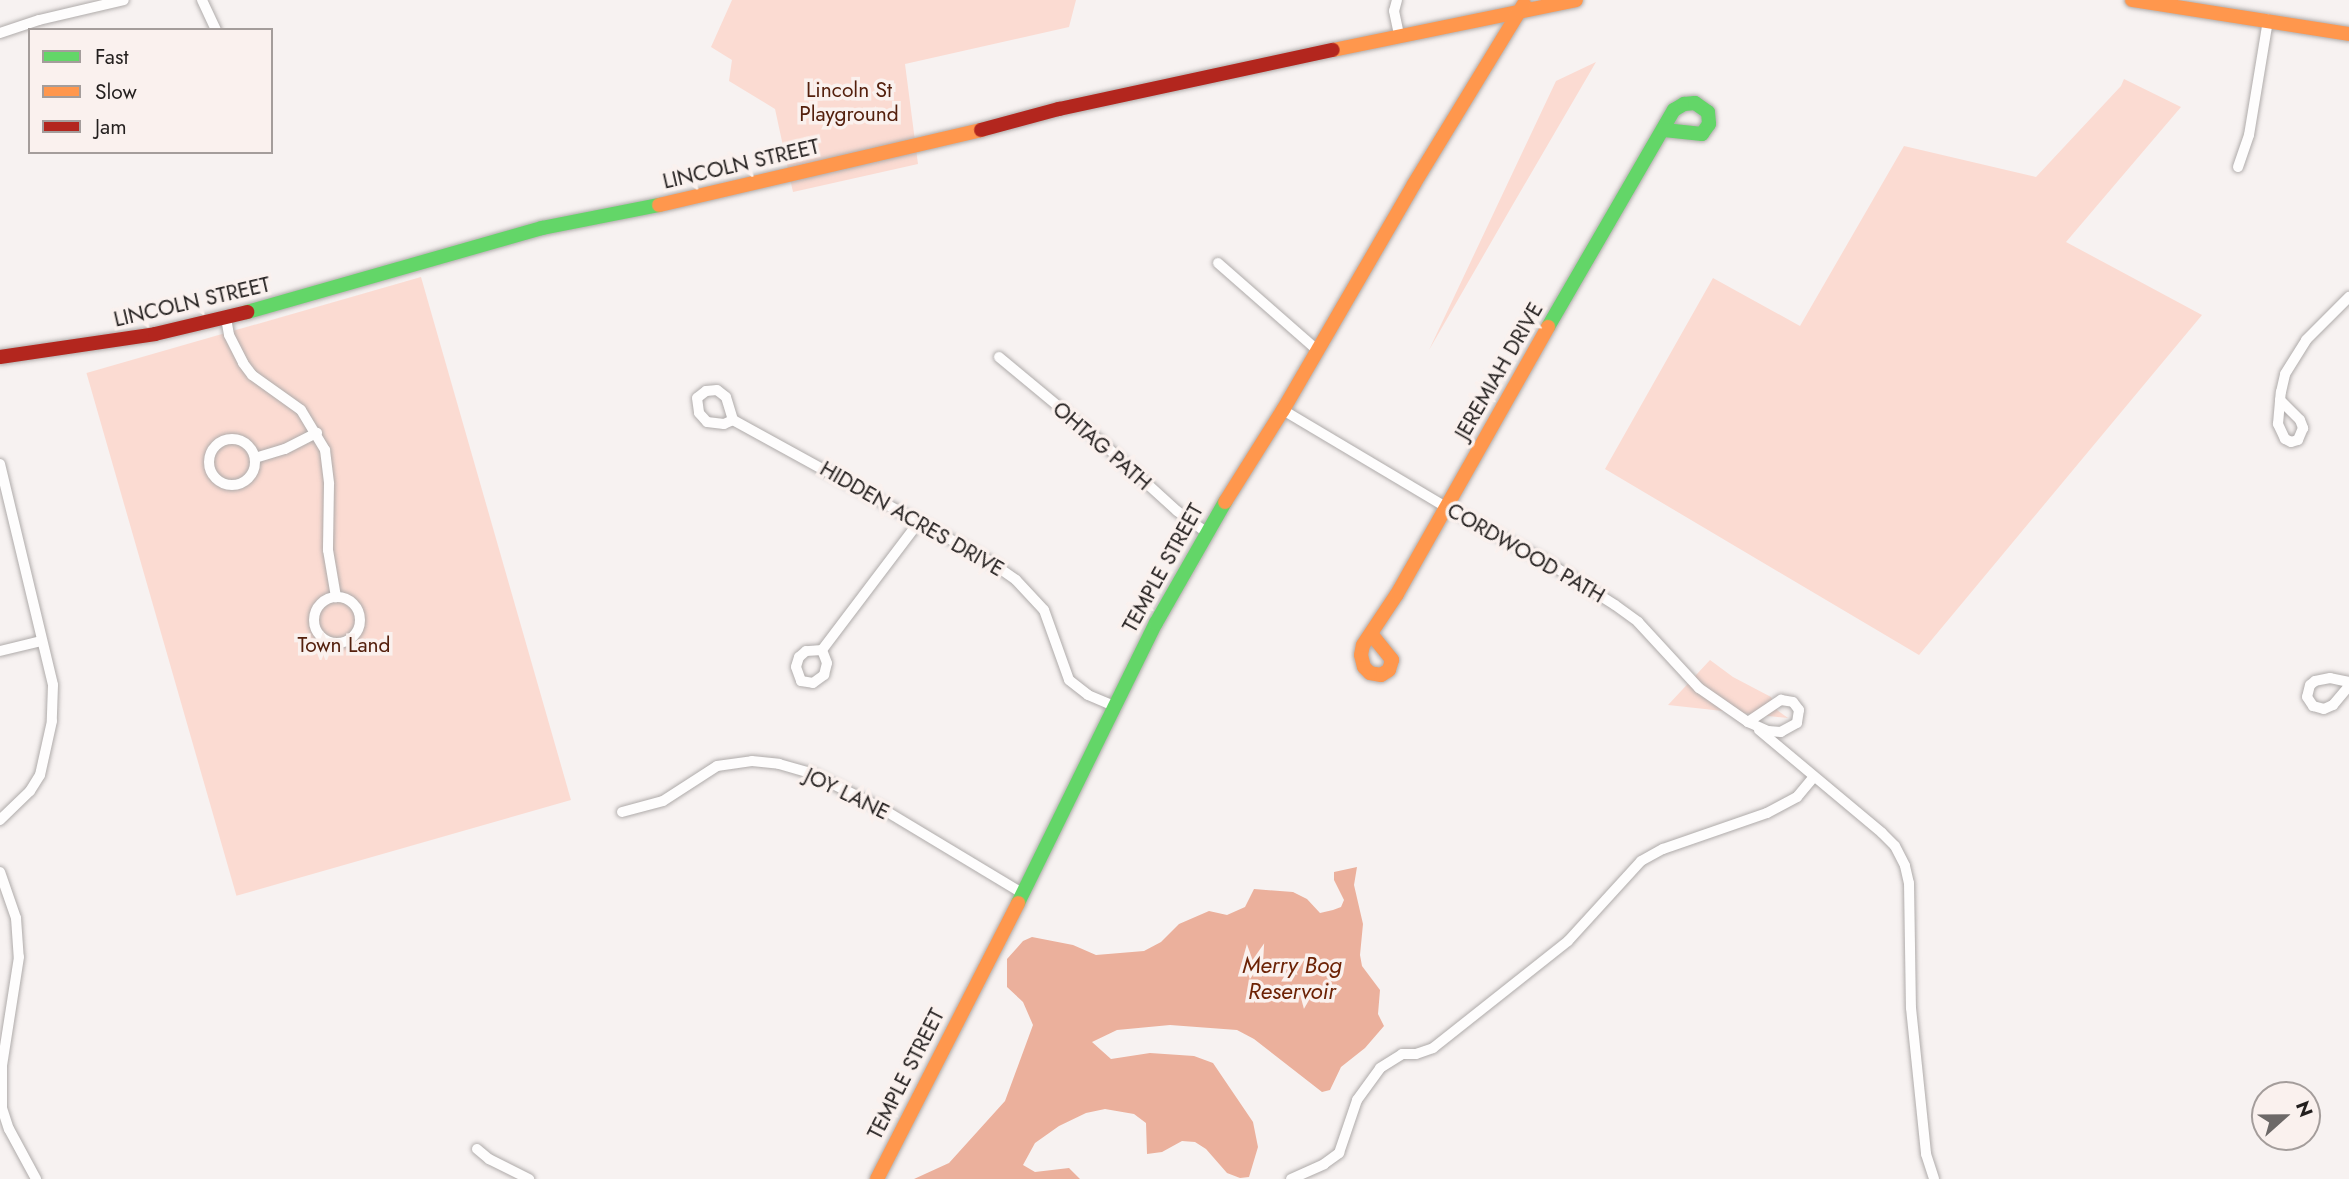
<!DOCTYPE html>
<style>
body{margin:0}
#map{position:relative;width:2349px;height:1179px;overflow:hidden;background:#f7f2f1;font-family:Jost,sans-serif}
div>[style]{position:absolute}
.green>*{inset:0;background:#fbdbd2;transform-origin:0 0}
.water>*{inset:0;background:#ebb09c}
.roads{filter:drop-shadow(0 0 2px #afabaa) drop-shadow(0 0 2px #afabaa)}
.street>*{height:10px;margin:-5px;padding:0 5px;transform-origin:5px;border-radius:5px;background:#fefdfd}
.street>.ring{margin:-5px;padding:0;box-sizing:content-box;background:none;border:10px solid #fefdfd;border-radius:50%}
.fast>*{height:14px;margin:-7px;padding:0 7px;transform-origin:7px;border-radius:7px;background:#63d668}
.slow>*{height:14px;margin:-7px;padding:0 7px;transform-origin:7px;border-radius:7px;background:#ff974d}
.jam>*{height:14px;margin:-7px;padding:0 7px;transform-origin:7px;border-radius:7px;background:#b3261e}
span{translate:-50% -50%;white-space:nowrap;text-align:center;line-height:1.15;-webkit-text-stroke:7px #faf1ee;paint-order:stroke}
.park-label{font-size:21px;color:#54200d}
.street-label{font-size:21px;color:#231f1e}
.water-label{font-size:23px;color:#6c2205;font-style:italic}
.legend{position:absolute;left:28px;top:28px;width:245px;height:126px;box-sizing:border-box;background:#faf1ee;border:2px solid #a49d9b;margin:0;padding:9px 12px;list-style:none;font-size:21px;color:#231f1e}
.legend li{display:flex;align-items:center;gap:14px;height:35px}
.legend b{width:35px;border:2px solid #a49d9b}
.north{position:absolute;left:2251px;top:1081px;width:70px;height:70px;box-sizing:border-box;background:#faf1ee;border:2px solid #a49d9b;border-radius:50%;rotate:69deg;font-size:19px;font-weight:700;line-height:28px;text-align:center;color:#231f1e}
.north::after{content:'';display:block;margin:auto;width:24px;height:32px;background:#6d6968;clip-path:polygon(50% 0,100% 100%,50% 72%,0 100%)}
</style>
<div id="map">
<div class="green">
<div style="clip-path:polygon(732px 0,1076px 0,1069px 27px,905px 64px,918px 164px,793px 192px,775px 109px,729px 81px,732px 60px,711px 47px)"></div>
<div style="clip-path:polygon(1596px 62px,1512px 206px,1429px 350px,1556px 81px)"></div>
<div style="clip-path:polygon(2124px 79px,2181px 107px,2066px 242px,2202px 315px,1919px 655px,1605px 469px,1713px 278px,1800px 326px,1904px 146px,2036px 177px,2121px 86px)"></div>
<div style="left:421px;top:277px;width:544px;height:348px;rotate:74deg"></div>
<div style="clip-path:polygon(1710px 660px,1733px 677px,1771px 697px,1777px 710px,1788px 718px,1668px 705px)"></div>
</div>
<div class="water">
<div style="clip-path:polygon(1357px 867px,1354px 885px,1363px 924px,1360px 955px,1362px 966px,1380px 990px,1378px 1014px,1384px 1026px,1365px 1048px,1341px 1067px,1330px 1090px,1322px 1092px,1254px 1039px,1237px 1030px,1170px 1025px,1117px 1030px,1092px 1042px,1111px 1059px,1150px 1053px,1194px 1056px,1213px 1063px,1253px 1122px,1258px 1147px,1249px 1177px,1240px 1178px,1227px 1173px,1206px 1149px,1195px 1142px,1182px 1141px,1162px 1152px,1147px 1154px,1146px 1123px,1134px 1114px,1105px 1109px,1086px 1113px,1059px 1126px,1035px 1143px,1023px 1165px,1035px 1172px,1069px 1168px,1080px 1179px,914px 1179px,949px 1163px,1005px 1101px,1033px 1025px,1023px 1002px,1007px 987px,1007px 959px,1023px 941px,1032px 937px,1073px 945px,1096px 955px,1144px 951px,1161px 942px,1179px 924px,1209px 911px,1227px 915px,1245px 907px,1254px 889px,1293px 892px,1307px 899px,1320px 913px,1333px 910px,1341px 907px,1344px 900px,1334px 880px,1334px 872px)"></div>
</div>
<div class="roads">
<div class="street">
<div style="left:202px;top:0;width:33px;rotate:65deg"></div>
<div style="left:1397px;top:0;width:11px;rotate:105deg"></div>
<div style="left:1394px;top:11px;width:25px;rotate:78deg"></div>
<div style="left:0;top:33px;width:41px;rotate:-18.4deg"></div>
<div style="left:39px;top:20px;width:87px;rotate:-13.2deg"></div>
<div style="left:2238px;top:167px;width:34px;rotate:-71deg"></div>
<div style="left:2249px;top:135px;width:117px;rotate:-80.6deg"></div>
<div style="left:1218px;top:263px;width:133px;rotate:41.3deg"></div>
<div style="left:226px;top:318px;width:17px;rotate:80deg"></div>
<div style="left:229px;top:335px;width:31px;rotate:63deg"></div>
<div style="left:243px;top:363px;width:15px;rotate:53deg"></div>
<div style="left:252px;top:375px;width:60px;rotate:35.5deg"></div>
<div style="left:301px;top:410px;width:47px;rotate:59deg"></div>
<div style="left:325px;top:450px;width:34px;rotate:83deg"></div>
<div style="left:329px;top:484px;width:66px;rotate:90.9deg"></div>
<div style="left:328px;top:550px;width:48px;rotate:80.3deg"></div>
<div style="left:999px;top:357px;width:130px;rotate:39.7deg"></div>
<div style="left:1099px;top:440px;width:105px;rotate:42.3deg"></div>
<div style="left:1177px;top:511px;width:37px;rotate:36deg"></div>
<div style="left:2280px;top:400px;width:28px;rotate:45deg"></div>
<div style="left:2300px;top:420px;width:9px;rotate:69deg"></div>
<div style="left:2303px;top:428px;width:13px;rotate:113deg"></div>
<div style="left:2298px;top:440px;width:7px;rotate:164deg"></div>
<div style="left:2291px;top:442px;width:7px;rotate:-153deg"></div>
<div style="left:2285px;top:439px;width:17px;rotate:-115deg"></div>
<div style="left:2278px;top:424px;width:32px;rotate:-85deg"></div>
<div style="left:2281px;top:392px;width:18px;rotate:-77deg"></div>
<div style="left:2285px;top:374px;width:40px;rotate:-58deg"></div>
<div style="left:2306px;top:340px;width:61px;rotate:-45deg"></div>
<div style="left:1283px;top:410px;width:187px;rotate:30.8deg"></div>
<div style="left:1444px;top:506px;width:117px;rotate:28.5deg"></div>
<div style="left:1547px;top:562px;width:80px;rotate:32.3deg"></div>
<div style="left:1615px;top:605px;width:29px;rotate:36deg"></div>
<div style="left:1638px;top:622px;width:90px;rotate:47.3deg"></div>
<div style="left:1699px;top:688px;width:60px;rotate:34.8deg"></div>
<div style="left:1748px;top:722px;width:40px;rotate:-34deg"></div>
<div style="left:1781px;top:700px;width:12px;rotate:9deg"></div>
<div style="left:1793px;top:702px;width:10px;rotate:53deg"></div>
<div style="left:1799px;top:710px;width:13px;rotate:99deg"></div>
<div style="left:1797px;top:723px;width:18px;rotate:151deg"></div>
<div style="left:1781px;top:732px;width:13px;rotate:-176deg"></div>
<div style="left:1768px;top:731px;width:22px;rotate:-156deg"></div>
<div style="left:733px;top:420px;width:24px;rotate:-107deg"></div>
<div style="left:726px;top:397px;width:11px;rotate:-142deg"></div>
<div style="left:717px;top:390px;width:11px;rotate:175deg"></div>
<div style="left:706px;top:391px;width:11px;rotate:142deg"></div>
<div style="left:697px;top:398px;width:15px;rotate:82deg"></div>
<div style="left:699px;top:413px;width:12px;rotate:48deg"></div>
<div style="left:707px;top:422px;width:17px;rotate:7deg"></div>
<div style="left:724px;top:424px;width:10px;rotate:-24deg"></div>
<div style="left:733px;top:420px;width:292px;rotate:28.8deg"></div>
<div style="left:989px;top:561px;width:33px;rotate:35deg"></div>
<div style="left:1016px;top:580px;width:41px;rotate:47deg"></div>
<div style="left:1044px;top:610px;width:74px;rotate:70.3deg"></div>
<div style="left:1069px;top:680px;width:24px;rotate:38deg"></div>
<div style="left:1088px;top:695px;width:28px;rotate:23deg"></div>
<div class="ring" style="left:209px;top:439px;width:36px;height:36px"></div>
<div style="left:255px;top:458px;width:31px;rotate:-17deg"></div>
<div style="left:285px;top:449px;width:36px;rotate:-27deg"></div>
<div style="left:0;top:464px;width:227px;rotate:76.5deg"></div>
<div style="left:53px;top:685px;width:36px;rotate:92deg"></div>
<div style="left:52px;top:721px;width:55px;rotate:102.5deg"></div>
<div style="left:40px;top:775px;width:19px;rotate:122deg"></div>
<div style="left:30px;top:791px;width:42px;rotate:136deg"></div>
<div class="ring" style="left:314px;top:597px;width:36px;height:36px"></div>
<div style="left:822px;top:650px;width:16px;rotate:176deg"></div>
<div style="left:806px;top:651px;width:9px;rotate:139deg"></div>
<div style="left:799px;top:657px;width:10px;rotate:107deg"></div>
<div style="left:796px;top:667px;width:15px;rotate:70deg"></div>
<div style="left:801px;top:681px;width:12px;rotate:9deg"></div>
<div style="left:813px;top:683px;width:14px;rotate:-36deg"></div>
<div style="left:824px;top:675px;width:12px;rotate:-76deg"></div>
<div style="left:827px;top:663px;width:14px;rotate:-111deg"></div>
<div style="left:822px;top:650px;width:159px;rotate:-52.9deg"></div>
<div style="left:0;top:651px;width:42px;rotate:-13.7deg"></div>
<div style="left:2349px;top:682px;width:19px;rotate:-168deg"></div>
<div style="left:2330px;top:678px;width:15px;rotate:169deg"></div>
<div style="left:2315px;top:681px;width:6px;rotate:141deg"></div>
<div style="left:2310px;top:685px;width:12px;rotate:104deg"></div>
<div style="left:2307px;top:697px;width:11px;rotate:56deg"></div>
<div style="left:2313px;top:706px;width:11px;rotate:15deg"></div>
<div style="left:2324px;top:709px;width:10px;rotate:-24deg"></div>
<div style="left:2333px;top:705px;width:25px;rotate:-50deg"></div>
<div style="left:1759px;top:730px;width:160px;rotate:39.9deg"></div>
<div style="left:1882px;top:833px;width:18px;rotate:45deg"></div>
<div style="left:1895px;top:846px;width:22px;rotate:63deg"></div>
<div style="left:1905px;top:866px;width:17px;rotate:77deg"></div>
<div style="left:1909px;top:883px;width:125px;rotate:89.1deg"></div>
<div style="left:1911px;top:1008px;width:147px;rotate:84.1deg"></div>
<div style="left:1926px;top:1154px;width:26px;rotate:72deg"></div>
<div style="left:622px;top:812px;width:42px;rotate:-15deg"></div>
<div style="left:663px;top:801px;width:64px;rotate:-32.9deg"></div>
<div style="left:717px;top:766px;width:35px;rotate:-8deg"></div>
<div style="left:752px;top:761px;width:27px;rotate:6deg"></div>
<div style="left:779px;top:764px;width:35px;rotate:16deg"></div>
<div style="left:813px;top:774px;width:76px;rotate:26.6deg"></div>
<div style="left:881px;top:808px;width:165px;rotate:31.1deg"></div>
<div style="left:0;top:872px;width:49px;rotate:70.8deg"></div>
<div style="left:16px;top:918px;width:39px;rotate:86deg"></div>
<div style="left:19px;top:957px;width:110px;rotate:98.9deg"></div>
<div style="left:2px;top:1066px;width:42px;rotate:90deg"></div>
<div style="left:2px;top:1108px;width:22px;rotate:72deg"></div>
<div style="left:9px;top:1129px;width:57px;rotate:61.6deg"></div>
<div style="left:477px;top:1149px;width:16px;rotate:40deg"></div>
<div style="left:489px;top:1159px;width:45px;rotate:26.6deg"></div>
<div style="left:1291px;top:1179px;width:36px;rotate:-24deg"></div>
<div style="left:1324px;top:1164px;width:19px;rotate:-36deg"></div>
<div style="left:1339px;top:1153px;width:56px;rotate:-71.2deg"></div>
<div style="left:1357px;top:1100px;width:39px;rotate:-54deg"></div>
<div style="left:1380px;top:1068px;width:26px;rotate:-32deg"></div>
<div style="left:1402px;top:1054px;width:14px"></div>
<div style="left:1416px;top:1054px;width:18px;rotate:-19deg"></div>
<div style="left:1433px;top:1048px;width:172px;rotate:-38.4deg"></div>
<div style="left:1568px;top:941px;width:108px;rotate:-47.6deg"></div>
<div style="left:1641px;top:861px;width:25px;rotate:-29deg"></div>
<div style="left:1663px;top:849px;width:110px;rotate:-19.1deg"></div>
<div style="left:1767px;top:813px;width:34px;rotate:-28deg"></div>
<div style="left:1797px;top:797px;width:26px;rotate:-50deg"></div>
</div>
<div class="fast">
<div style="left:247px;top:312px;width:307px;rotate:-15.9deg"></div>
<div style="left:542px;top:228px;width:119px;rotate:-11.1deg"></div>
<div style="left:1548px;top:327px;width:251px;rotate:-59.9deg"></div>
<div style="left:1674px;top:110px;width:12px;rotate:-31deg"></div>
<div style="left:1684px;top:104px;width:11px;rotate:-5deg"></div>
<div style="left:1695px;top:103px;width:16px;rotate:35deg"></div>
<div style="left:1708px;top:112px;width:12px;rotate:85deg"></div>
<div style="left:1709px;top:124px;width:12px;rotate:125deg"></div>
<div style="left:1702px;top:134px;width:38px;rotate:-174deg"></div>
<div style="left:1018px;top:903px;width:312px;rotate:-63.8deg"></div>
<div style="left:1156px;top:623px;width:139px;rotate:-60.3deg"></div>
</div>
<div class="slow">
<div style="left:2132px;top:0;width:220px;rotate:8.9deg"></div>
<div style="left:1333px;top:50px;width:248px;rotate:-11.6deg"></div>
<div style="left:659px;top:205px;width:331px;rotate:-13.1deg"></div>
<div style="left:1225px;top:502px;width:109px;rotate:-57.8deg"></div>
<div style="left:1283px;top:410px;width:261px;rotate:-59.9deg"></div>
<div style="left:1414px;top:184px;width:211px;rotate:-58.6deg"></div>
<div style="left:1372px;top:635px;width:32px;rotate:51deg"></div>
<div style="left:1392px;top:660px;width:10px;rotate:107deg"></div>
<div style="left:1389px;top:670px;width:9px;rotate:148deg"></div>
<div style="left:1381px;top:675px;width:11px;rotate:-170deg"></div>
<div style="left:1370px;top:673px;width:8px;rotate:-135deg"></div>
<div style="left:1364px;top:667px;width:12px;rotate:-104deg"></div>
<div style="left:1361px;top:655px;width:10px;rotate:-79deg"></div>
<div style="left:1363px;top:645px;width:61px;rotate:-56.3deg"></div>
<div style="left:1397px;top:594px;width:307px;rotate:-60.5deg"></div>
<div style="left:877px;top:1179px;width:310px;rotate:-62.9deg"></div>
</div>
<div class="jam">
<div style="left:981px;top:130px;width:81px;rotate:-15.1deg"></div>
<div style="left:1059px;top:109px;width:280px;rotate:-12.2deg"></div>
<div style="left:0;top:357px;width:157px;rotate:-8.4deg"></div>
<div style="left:155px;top:334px;width:95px;rotate:-13.4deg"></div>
</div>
</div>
<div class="park-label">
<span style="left:849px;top:102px">Lincoln St<br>Playground</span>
<span style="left:344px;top:645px">Town Land</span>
</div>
<div class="street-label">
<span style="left:741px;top:164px;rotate:-13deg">LINCOLN STREET</span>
<span style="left:192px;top:302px;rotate:-13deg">LINCOLN STREET</span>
<span style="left:1499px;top:371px;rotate:-60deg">JEREMIAH DRIVE</span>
<span style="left:1102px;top:446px;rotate:41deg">OHTAG PATH</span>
<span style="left:912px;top:519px;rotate:30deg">HIDDEN ACRES DRIVE</span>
<span style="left:1526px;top:553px;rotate:30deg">CORDWOOD PATH</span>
<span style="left:1163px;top:568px;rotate:-61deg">TEMPLE STREET</span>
<span style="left:847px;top:794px;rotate:26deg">JOY LANE</span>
<span style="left:906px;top:1074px;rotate:-63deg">TEMPLE STREET</span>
</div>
<div class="water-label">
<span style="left:1292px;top:978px">Merry Bog<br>Reservoir</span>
</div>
<ul class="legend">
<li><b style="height:9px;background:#63d668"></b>Fast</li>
<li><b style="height:9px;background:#ff974d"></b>Slow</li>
<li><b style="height:9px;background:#b3261e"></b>Jam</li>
</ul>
<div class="north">N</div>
</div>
